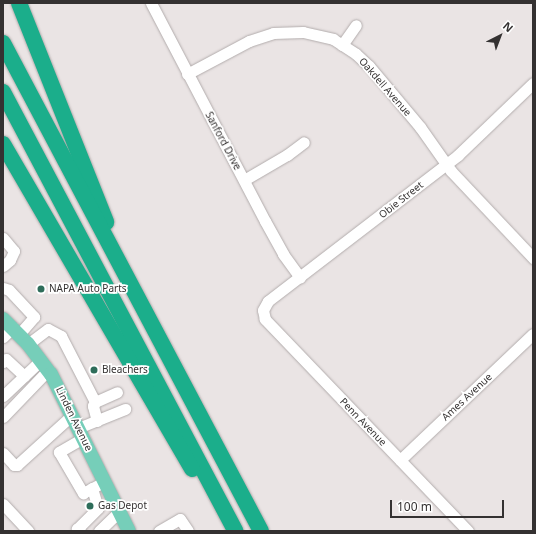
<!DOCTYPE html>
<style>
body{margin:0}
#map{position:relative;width:536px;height:534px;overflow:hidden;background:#eae4e4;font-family:"Noto Sans",sans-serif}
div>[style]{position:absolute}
.roads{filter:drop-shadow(0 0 1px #b2acac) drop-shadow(0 0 1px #b2acac)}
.minor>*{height:11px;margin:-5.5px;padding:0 5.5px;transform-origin:5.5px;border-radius:5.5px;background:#fff}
.major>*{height:14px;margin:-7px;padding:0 7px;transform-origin:7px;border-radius:7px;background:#76ceb9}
.highway>*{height:16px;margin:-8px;padding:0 8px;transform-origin:8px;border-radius:8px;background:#1bae8b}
.dots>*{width:11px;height:11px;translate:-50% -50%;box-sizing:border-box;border:2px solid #fff;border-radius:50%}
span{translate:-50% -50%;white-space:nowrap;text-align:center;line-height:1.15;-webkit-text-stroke:3.5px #fff;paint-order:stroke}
.street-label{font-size:10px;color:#343131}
.poi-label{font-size:10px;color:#343131}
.left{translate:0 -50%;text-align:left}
.frame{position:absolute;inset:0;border:4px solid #343131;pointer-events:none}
.north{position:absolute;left:480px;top:16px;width:40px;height:40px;-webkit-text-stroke:3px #fff;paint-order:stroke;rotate:42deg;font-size:11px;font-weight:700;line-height:16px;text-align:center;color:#343131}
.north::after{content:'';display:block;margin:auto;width:14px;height:18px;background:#343131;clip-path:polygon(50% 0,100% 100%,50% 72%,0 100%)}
.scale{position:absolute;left:390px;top:500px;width:114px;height:18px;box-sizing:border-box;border:2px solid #343131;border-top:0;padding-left:5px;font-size:12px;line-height:14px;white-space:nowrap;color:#343131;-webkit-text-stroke:3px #fff;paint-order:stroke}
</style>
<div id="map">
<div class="roads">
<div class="minor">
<div style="left:151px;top:3px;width:246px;rotate:62.4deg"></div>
<div style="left:265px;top:221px;width:38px;rotate:61deg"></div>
<div style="left:283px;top:254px;width:29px;rotate:54deg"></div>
<div style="left:342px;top:45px;width:24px;rotate:-55deg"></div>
<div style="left:187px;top:74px;width:70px;rotate:-28deg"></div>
<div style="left:249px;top:41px;width:25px;rotate:-18deg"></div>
<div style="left:273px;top:33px;width:30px;rotate:-2deg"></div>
<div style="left:303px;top:32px;width:31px;rotate:13deg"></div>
<div style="left:333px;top:39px;width:27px;rotate:33deg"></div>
<div style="left:356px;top:54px;width:18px;rotate:43deg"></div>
<div style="left:369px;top:66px;width:80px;rotate:50.1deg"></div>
<div style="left:420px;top:127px;width:54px;rotate:54.8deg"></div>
<div style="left:451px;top:171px;width:120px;rotate:46.7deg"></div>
<div style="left:244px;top:180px;width:50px;rotate:-30.2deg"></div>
<div style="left:287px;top:155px;width:21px;rotate:-37deg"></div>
<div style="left:3px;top:238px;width:17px;rotate:50deg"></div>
<div style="left:14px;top:251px;width:10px;rotate:114deg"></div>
<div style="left:10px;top:260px;width:9px;rotate:139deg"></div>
<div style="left:3px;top:288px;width:6px;rotate:18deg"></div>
<div style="left:9px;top:290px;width:37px;rotate:47deg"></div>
<div style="left:34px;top:317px;width:23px;rotate:131deg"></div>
<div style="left:3px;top:337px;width:14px;rotate:-45deg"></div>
<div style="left:28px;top:344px;width:25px;rotate:-37deg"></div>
<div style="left:48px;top:329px;width:15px;rotate:28deg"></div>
<div style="left:61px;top:336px;width:74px;rotate:62.7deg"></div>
<div style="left:3px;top:362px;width:4px;rotate:-45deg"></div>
<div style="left:6px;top:359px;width:25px;rotate:43deg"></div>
<div style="left:3px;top:396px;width:52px;rotate:-43.5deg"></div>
<div style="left:3px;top:417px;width:65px;rotate:-46.2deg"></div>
<div style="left:97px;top:421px;width:16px;rotate:-105deg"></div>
<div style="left:93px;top:406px;width:4px;rotate:-63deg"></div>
<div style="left:95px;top:402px;width:24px;rotate:-24deg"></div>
<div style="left:78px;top:428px;width:51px;rotate:-22deg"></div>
<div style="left:83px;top:438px;width:28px;rotate:150deg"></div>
<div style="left:59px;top:452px;width:48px;rotate:59.7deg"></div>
<div style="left:83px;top:493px;width:24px;rotate:-28deg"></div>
<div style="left:3px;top:453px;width:16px;rotate:47deg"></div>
<div style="left:14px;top:465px;width:3px"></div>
<div style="left:17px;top:465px;width:74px;rotate:-42.3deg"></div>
<div style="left:400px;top:460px;width:183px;rotate:-43.5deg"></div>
<div style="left:3px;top:504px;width:37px;rotate:47deg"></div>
<div style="left:80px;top:531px;width:4px;rotate:-146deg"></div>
<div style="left:77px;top:529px;width:30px;rotate:-45deg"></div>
<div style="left:98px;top:508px;width:21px;rotate:-107deg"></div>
<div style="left:99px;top:531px;width:28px;rotate:-44deg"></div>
<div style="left:159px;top:531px;width:24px;rotate:-30deg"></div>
<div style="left:180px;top:519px;width:14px;rotate:56deg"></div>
<div style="left:468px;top:531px;width:294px;rotate:-133.8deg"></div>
<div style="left:265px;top:319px;width:9px;rotate:-103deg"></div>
<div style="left:263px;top:310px;width:10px;rotate:-61deg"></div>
<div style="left:268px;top:301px;width:240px;rotate:-37.5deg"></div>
<div style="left:458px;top:155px;width:104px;rotate:-43.8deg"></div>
</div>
<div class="major">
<div style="left:3px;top:319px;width:35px;rotate:45deg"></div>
<div style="left:28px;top:344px;width:38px;rotate:53deg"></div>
<div style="left:51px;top:374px;width:175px;rotate:63.6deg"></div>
</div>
<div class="highway">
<div style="left:19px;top:3px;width:236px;rotate:68.3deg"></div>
<div style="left:3px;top:43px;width:552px;rotate:62.14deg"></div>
<div style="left:3px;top:92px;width:497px;rotate:62.1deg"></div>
<div style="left:3px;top:144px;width:376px;rotate:59.8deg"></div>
</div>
</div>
<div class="dots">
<div style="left:41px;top:289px;background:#2e6d5a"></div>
<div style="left:94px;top:370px;background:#2e6d5a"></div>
<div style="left:90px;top:506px;background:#2e6d5a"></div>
</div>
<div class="street-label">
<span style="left:385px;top:87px;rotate:49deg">Oakdell Avenue</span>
<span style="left:223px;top:141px;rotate:62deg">Sanford Drive</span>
<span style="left:401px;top:200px;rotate:-38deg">Obie Street</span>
<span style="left:467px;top:397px;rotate:-43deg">Ames Avenue</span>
<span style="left:74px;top:419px;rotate:64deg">Linden Avenue</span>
<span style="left:363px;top:422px;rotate:46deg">Penn Avenue</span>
</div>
<div class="poi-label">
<span class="left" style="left:49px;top:289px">NAPA Auto Parts</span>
<span class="left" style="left:102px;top:370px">Bleachers</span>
<span class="left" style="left:98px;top:506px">Gas Depot</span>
</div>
<div class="frame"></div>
<div class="north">N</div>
<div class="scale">100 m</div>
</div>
